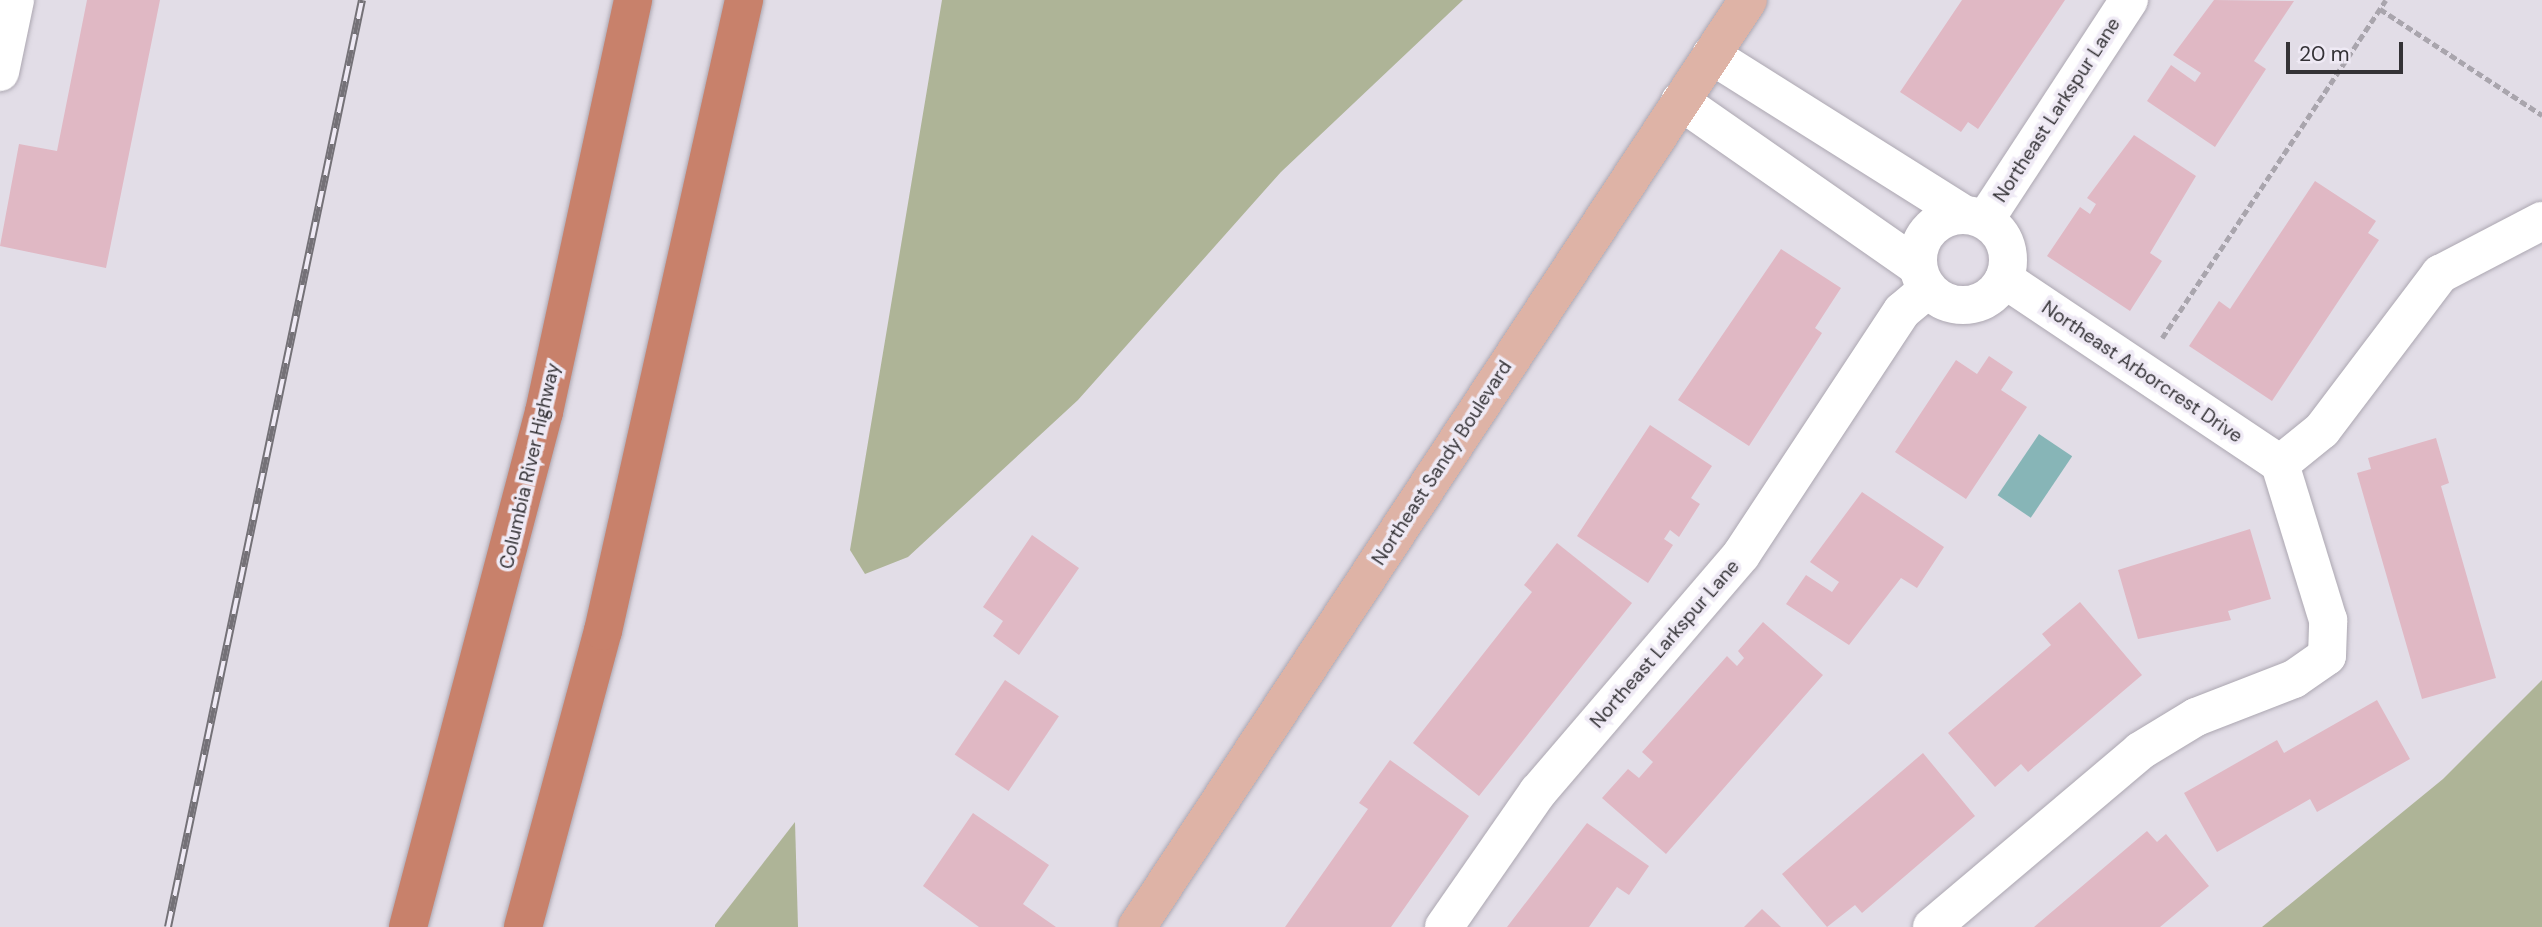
<!DOCTYPE html>
<style>
body{margin:0}
#map{position:relative;width:2542px;height:927px;overflow:hidden;background:#e2dde7;font-family:"DM Sans",sans-serif}
div>[style]{position:absolute}
.green>*{inset:0;background:#aeb497}
.water>*{inset:0;background:#87b5b7;transform-origin:0 0}
.building>*{inset:0;background:#e0b8c4;transform-origin:0 0}
.path>*{height:4.5px;margin-top:-2.25px;transform-origin:0;background:repeating-linear-gradient(90deg,#a9a5ad 0 7px,transparent 0 10.5px)}
.roads{filter:drop-shadow(0 0 2px #aca7b1) drop-shadow(0 0 2px #aca7b1)}
.minor>*{height:38px;margin:-19px;padding:0 19px;transform-origin:19px;border-radius:19px;background:#fff}
.minor>.ring{margin:-19px;padding:0;box-sizing:content-box;background:none;border:38px solid #fff;border-radius:50%}
.major>*{height:38px;margin:-19px;padding:0 19px;transform-origin:19px;border-radius:19px;background:#deb3a6}
.highway>*{height:38px;margin:-19px;padding:0 19px;transform-origin:19px;border-radius:19px;background:#c8816b}
.rail>*{height:8px;margin-top:-4px;transform-origin:0;background:repeating-linear-gradient(90deg,#efeaf5 0 16px,#747177 0 32px);box-sizing:border-box;border-block:2px solid #747177}
span{translate:-50% -50%;white-space:nowrap;text-align:center;line-height:1.15;-webkit-text-stroke:7px #efeaf5;paint-order:stroke}
.street-label{font-size:19px;color:#343236}
.scale{position:absolute;left:2286px;top:42px;width:117px;height:32px;box-sizing:border-box;border:4px solid #343236;border-top:0;padding-left:9px;font-size:21px;line-height:24px;white-space:nowrap;color:#343236;-webkit-text-stroke:5px #efeaf5;paint-order:stroke}
</style>
<div id="map">
<div class="green">
<div style="clip-path:polygon(942px 0,1463px 0,1281px 172px,1078px 400px,908px 557px,865px 574px,850px 550px)"></div>
<div style="clip-path:polygon(2542px 680px,2542px 927px,2262px 927px,2443px 779px)"></div>
<div style="clip-path:polygon(795px 822px,798px 927px,715px 927px,715px 925px)"></div>
</div>
<div class="water">
<div style="left:2039px;top:434px;width:40px;height:74px;rotate:34deg"></div>
</div>
<div class="building">
<div style="clip-path:polygon(87px 0,160px 0,106px 268px,0 246px,19px 144px,57px 151px)"></div>
<div style="clip-path:polygon(1962px 0,2065px 0,1978px 129px,1968px 122px,1961px 132px,1900px 92px)"></div>
<div style="clip-path:polygon(2214px 0,2294px 1px,2254px 61px,2266px 69px,2215px 147px,2147px 101px,2171px 65px,2195px 82px,2201px 73px,2173px 55px)"></div>
<div style="clip-path:polygon(2134px 135px,2196px 176px,2150px 253px,2162px 261px,2130px 311px,2047px 256px,2080px 207px,2090px 214px,2096px 204px,2087px 198px)"></div>
<div style="clip-path:polygon(2315px 181px,2376px 221px,2368px 233px,2379px 240px,2272px 401px,2189px 346px,2219px 301px,2230px 309px)"></div>
<div style="clip-path:polygon(1781px 249px,1841px 288px,1815px 328px,1822px 333px,1749px 446px,1678px 400px)"></div>
<div style="clip-path:polygon(1989px 356px,2013px 372px,2001px 390px,2027px 407px,1966px 499px,1895px 452px,1956px 360px,1977px 374px)"></div>
<div style="clip-path:polygon(1650px 425px,1712px 466px,1691px 498px,1700px 504px,1679px 537px,1670px 530px,1664px 539px,1673px 545px,1648px 583px,1577px 536px)"></div>
<div style="clip-path:polygon(2436px 438px,2449px 483px,2441px 486px,2496px 678px,2422px 699px,2357px 473px,2371px 469px,2368px 458px)"></div>
<div style="clip-path:polygon(1862px 492px,1944px 547px,1917px 588px,1901px 578px,1849px 645px,1786px 604px,1806px 575px,1832px 592px,1839px 582px,1810px 562px)"></div>
<div style="clip-path:polygon(2250px 529px,2271px 599px,2228px 611px,2231px 620px,2138px 639px,2118px 570px)"></div>
<div style="clip-path:polygon(1032px 535px,1079px 568px,1019px 655px,993px 636px,1003px 621px,983px 607px)"></div>
<div style="clip-path:polygon(1557px 543px,1632px 603px,1479px 796px,1413px 743px,1532px 592px,1524px 585px)"></div>
<div style="clip-path:polygon(2080px 602px,2142px 675px,2028px 772px,2021px 764px,1995px 787px,1948px 733px,2051px 645px,2042px 634px)"></div>
<div style="clip-path:polygon(1763px 622px,1823px 675px,1666px 854px,1602px 798px,1628px 769px,1639px 778px,1653px 762px,1642px 752px,1727px 656px,1737px 666px,1744px 658px,1738px 651px)"></div>
<div style="left:1005px;top:680px;width:65px;height:90px;rotate:34deg"></div>
<div style="clip-path:polygon(2377px 700px,2410px 759px,2317px 812px,2310px 799px,2217px 852px,2184px 793px,2277px 740px,2284px 753px)"></div>
<div style="clip-path:polygon(1923px 753px,1975px 816px,1862px 913px,1855px 905px,1827px 927px,1782px 874px)"></div>
<div style="clip-path:polygon(1390px 760px,1469px 816px,1391px 927px,1285px 927px,1368px 809px,1359px 803px)"></div>
<div style="clip-path:polygon(973px 813px,1049px 865px,1023px 904px,1056px 927px,979px 927px,923px 886px)"></div>
<div style="clip-path:polygon(1587px 823px,1649px 866px,1629px 895px,1617px 887px,1589px 927px,1507px 927px)"></div>
<div style="clip-path:polygon(2147px 831px,2157px 842px,2166px 834px,2209px 886px,2160px 927px,2034px 927px)"></div>
<div style="clip-path:polygon(1762px 909px,1781px 927px,1744px 927px)"></div>
</div>
<div class="path">
<div style="left:2380px;top:9px;width:194px;rotate:33.2deg"></div>
<div style="left:2162px;top:338px;width:405px;rotate:-56.5deg"></div>
</div>
<div class="roads">
<div class="minor">
<div style="left:1711px;top:55px;width:298px;rotate:32.2deg"></div>
<div style="left:0;top:72px;width:74px;rotate:-78.2deg"></div>
<div style="left:1680px;top:101px;width:290px;rotate:34.9deg"></div>
<div class="ring" style="left:1918px;top:215px;width:52px;height:52px"></div>
<div style="left:1985px;top:220px;width:263px;rotate:-56.8deg"></div>
<div style="left:2004px;top:279px;width:332px;rotate:33.8deg"></div>
<div style="left:2280px;top:464px;width:54px;rotate:-39deg"></div>
<div style="left:2322px;top:430px;width:196px;rotate:-52.9deg"></div>
<div style="left:2440px;top:274px;width:115px;rotate:-27.5deg"></div>
<div style="left:1444px;top:927px;width:165px;rotate:-55.2deg"></div>
<div style="left:1538px;top:792px;width:312px;rotate:-49.4deg"></div>
<div style="left:1741px;top:555px;width:292px;rotate:-56.6deg"></div>
<div style="left:1902px;top:311px;width:34px;rotate:-40deg"></div>
<div style="left:1932px;top:927px;width:272px;rotate:-40.2deg"></div>
<div style="left:2140px;top:751px;width:66px;rotate:-31.3deg"></div>
<div style="left:2196px;top:717px;width:105px;rotate:-21.2deg"></div>
<div style="left:2294px;top:679px;width:40px;rotate:-34.9deg"></div>
<div style="left:2327px;top:656px;width:36px;rotate:-88deg"></div>
<div style="left:2328px;top:620px;width:163px;rotate:-107.1deg"></div>
</div>
<div class="major">
<div style="left:1137px;top:927px;width:1110px;rotate:-56.61deg"></div>
</div>
<div class="highway">
<div style="left:408px;top:927px;width:533px;rotate:-75.21deg"></div>
<div style="left:544px;top:412px;width:422px;rotate:-77.8deg"></div>
<div style="left:523px;top:927px;width:307px;rotate:-74.9deg"></div>
<div style="left:603px;top:631px;width:647px;rotate:-77.4deg"></div>
</div>
</div>
<div class="rail">
<div style="left:168px;top:927px;width:947px;rotate:-78.18deg"></div>
</div>
<div class="street-label">
<span style="left:2057px;top:110px;rotate:-57deg">Northeast Larkspur Lane</span>
<span style="left:2142px;top:372px;rotate:34deg">Northeast Arborcrest Drive</span>
<span style="left:1442px;top:463px;rotate:-57deg">Northeast Sandy Boulevard</span>
<span style="left:530px;top:466px;rotate:-77deg">Columbia River Highway</span>
<span style="left:1665px;top:644px;rotate:-49deg">Northeast Larkspur Lane</span>
</div>
<div class="scale">20 m</div>
</div>
